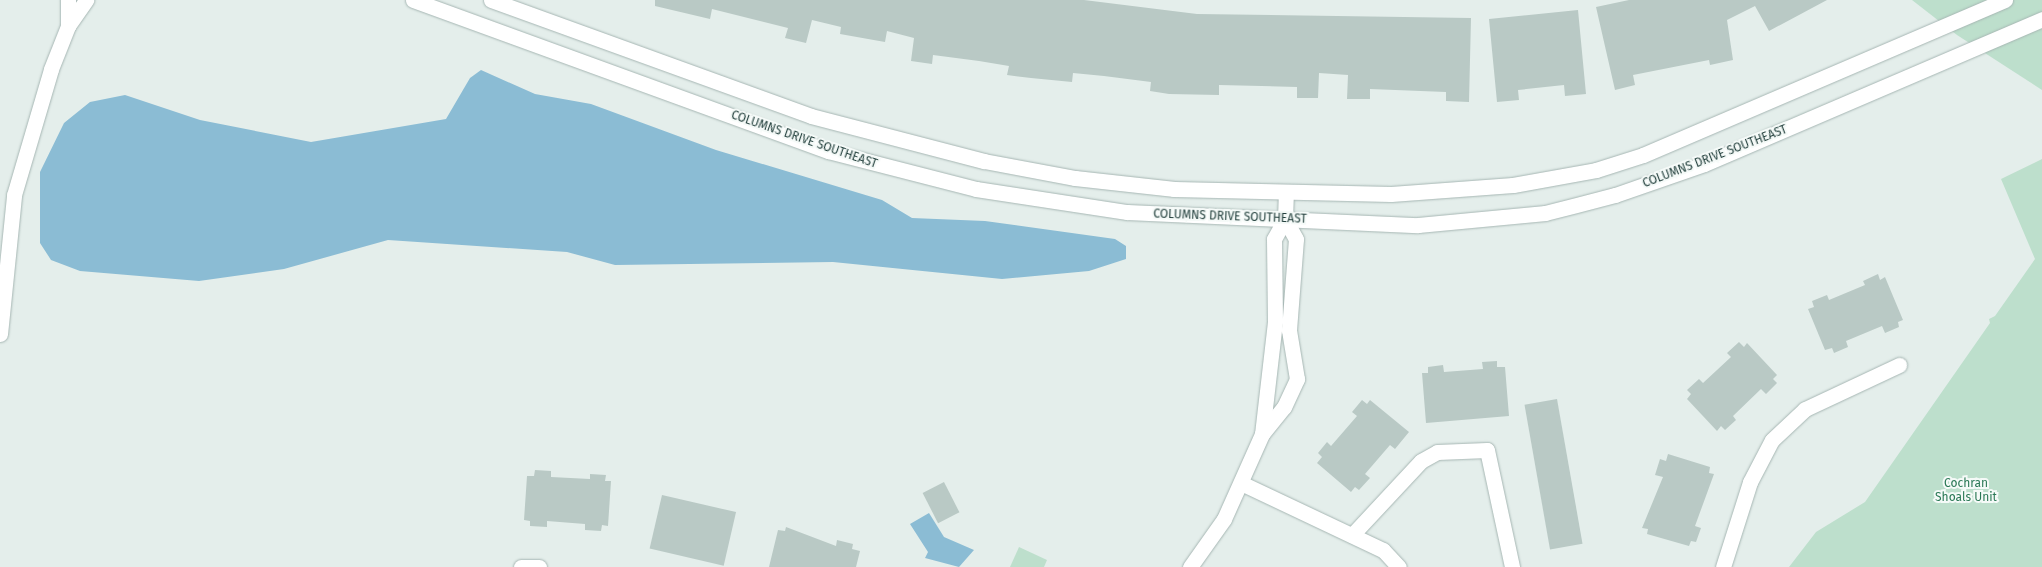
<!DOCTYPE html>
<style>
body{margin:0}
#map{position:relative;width:2042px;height:567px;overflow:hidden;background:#e4eeeb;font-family:"Fira Sans",sans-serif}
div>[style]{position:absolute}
.green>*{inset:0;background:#bddfcc}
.water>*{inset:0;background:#8bbcd4}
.building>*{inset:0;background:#b9c9c5;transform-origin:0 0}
.roads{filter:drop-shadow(0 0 1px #a6b6b3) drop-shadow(0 0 1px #a6b6b3)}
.minor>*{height:15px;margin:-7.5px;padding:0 7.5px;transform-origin:7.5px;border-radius:7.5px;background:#fff}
span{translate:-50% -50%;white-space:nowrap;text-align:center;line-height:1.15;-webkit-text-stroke:4px #f5faf8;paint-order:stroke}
.street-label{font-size:12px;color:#23403d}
.park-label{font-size:12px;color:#2b7956}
</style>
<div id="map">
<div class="green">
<div style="clip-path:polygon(1912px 0,2042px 0,2042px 90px,1957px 35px)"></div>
<div style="clip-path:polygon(2042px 159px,2042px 567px,1789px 567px,1816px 532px,1865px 502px,1990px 323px,1989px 319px,1995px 316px,2035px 259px,2001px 179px)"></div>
<div style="clip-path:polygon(1019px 547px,1047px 560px,1044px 567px,1010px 567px)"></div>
</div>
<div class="water">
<div style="clip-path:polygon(481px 70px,535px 94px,591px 104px,716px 150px,882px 200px,912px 218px,985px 221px,1115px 239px,1126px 246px,1126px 259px,1089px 271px,1002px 279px,833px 262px,615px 265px,567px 252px,388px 240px,284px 269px,199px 281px,80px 271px,51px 260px,40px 243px,40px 172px,64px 123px,90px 102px,125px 95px,200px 120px,311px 142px,446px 119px,470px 78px)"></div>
<div style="clip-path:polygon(929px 513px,944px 537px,974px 550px,959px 567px,925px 558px,928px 552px,910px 524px)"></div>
</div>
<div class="building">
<div style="clip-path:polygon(655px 0,1084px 0,1197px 14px,1471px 18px,1469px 102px,1446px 101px,1446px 92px,1370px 89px,1370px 99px,1347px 99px,1348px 75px,1319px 73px,1318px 98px,1297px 98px,1297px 87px,1219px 85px,1219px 95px,1169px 94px,1150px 91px,1151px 82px,1104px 76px,1073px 73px,1072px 82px,1031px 78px,1007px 75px,1009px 66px,979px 61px,933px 55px,932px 64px,911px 61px,914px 38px,887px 31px,885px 42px,840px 34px,841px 27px,812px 20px,806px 43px,785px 38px,788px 28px,712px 9px,710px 19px,655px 6px)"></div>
<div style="clip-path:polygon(1629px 0,1827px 0,1769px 31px,1755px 6px,1727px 20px,1733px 60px,1710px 65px,1709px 60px,1633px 75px,1635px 85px,1615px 90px,1596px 7px)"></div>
<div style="clip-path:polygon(1578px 10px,1586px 94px,1565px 96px,1564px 85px,1518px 90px,1519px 100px,1497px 102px,1489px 19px)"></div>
<div style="clip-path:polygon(1878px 274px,1880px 280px,1885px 277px,1903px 320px,1898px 322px,1899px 327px,1885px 333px,1882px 326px,1846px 341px,1848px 347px,1834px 353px,1832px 348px,1825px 350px,1808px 309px,1814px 307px,1812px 301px,1827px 295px,1829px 300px,1865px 285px,1863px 281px)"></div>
<div style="clip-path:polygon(1739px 342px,1744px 347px,1747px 343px,1777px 375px,1773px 379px,1777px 383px,1766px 394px,1761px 389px,1733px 416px,1736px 420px,1725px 430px,1721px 426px,1717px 431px,1687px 399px,1691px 394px,1687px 390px,1699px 379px,1703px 383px,1731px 357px,1727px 353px)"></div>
<div style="clip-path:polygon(1497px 361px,1497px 367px,1505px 367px,1509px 416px,1426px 423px,1422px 373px,1428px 373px,1428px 367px,1443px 365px,1444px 372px,1483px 369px,1482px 362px)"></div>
<div style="left:1557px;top:399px;width:147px;height:33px;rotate:80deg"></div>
<div style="clip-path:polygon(1362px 400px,1367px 404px,1370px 400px,1409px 432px,1395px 449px,1390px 445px,1365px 474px,1370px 478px,1359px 490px,1355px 487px,1351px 492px,1317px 463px,1322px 457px,1318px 453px,1327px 442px,1331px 446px,1357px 416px,1352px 412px)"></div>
<div style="clip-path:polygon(1668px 454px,1710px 467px,1709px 473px,1714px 474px,1695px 526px,1701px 528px,1696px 542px,1691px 541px,1689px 546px,1647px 534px,1648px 529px,1642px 528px,1663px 477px,1655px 475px,1660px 459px,1666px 461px)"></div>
<div style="clip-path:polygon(535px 470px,551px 471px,551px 477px,590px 479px,590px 474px,606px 475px,605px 481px,611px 481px,608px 526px,602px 525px,601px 531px,585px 530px,585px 524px,547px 521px,547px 527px,530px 526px,530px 521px,524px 520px,527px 476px,534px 476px)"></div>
<div style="left:944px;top:482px;width:34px;height:24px;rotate:63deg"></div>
<div style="left:662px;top:495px;width:76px;height:55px;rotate:13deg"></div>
<div style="clip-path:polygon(786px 527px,836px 546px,837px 540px,853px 544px,852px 549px,860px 551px,856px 567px,769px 567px,778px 530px,785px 531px)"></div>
</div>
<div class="roads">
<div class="minor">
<div style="left:413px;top:0;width:442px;rotate:20deg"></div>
<div style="left:828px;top:151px;width:153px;rotate:14.4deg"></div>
<div style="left:976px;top:189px;width:153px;rotate:8.7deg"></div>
<div style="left:1127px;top:212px;width:291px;rotate:2.6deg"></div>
<div style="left:1418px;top:225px;width:128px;rotate:-5.4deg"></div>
<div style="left:1545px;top:213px;width:72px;rotate:-14.4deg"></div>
<div style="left:1615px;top:195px;width:94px;rotate:-19.2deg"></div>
<div style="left:1704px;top:164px;width:368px;rotate:-23.2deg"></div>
<div style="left:491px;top:0;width:340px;rotate:19.9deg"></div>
<div style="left:811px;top:116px;width:179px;rotate:14.6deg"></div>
<div style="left:984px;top:161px;width:93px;rotate:10.6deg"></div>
<div style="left:1075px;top:178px;width:100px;rotate:6.3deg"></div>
<div style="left:1174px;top:189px;width:217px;rotate:1.3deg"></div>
<div style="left:1391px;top:194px;width:122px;rotate:-4.2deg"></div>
<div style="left:1513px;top:185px;width:84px;rotate:-10.2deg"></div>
<div style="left:1596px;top:170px;width:49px;rotate:-17.7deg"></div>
<div style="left:1643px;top:155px;width:394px;rotate:-23.2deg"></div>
<div style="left:68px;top:26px;width:26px;rotate:-90deg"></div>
<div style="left:0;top:334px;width:140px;rotate:-84.2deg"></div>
<div style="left:14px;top:195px;width:131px;rotate:-73.6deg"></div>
<div style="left:51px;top:69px;width:46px;rotate:-68.4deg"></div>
<div style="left:68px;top:26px;width:32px;rotate:-55deg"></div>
<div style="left:1262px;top:434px;width:35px;rotate:-51deg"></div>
<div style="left:1284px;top:407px;width:31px;rotate:-65deg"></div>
<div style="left:1297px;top:379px;width:50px;rotate:-99.3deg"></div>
<div style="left:1289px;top:330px;width:91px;rotate:-85.6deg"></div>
<div style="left:1296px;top:239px;width:23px;rotate:-119deg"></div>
<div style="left:1241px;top:483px;width:157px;rotate:25.3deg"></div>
<div style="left:1383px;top:550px;width:23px;rotate:47deg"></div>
<div style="left:1352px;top:535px;width:101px;rotate:-47deg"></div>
<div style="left:1421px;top:461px;width:18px;rotate:-29deg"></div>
<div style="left:1437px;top:452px;width:50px;rotate:-2.3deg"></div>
<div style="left:1487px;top:450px;width:120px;rotate:77.9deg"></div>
<div style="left:521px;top:567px;width:18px"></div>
<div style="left:1190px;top:567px;width:59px;rotate:-54.7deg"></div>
<div style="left:1224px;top:519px;width:93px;rotate:-65.9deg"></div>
<div style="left:1262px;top:434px;width:114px;rotate:-83.4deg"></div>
<div style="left:1275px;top:321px;width:82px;rotate:-90.7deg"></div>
<div style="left:1274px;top:239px;width:23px;rotate:-61deg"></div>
<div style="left:1285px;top:219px;width:27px;rotate:-88deg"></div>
<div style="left:1723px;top:567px;width:89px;rotate:-72.4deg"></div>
<div style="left:1750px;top:482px;width:47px;rotate:-62.4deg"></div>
<div style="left:1772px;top:440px;width:45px;rotate:-43.2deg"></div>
<div style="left:1805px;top:409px;width:104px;rotate:-25.1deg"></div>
</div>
</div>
<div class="street-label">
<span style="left:804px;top:140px;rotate:19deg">COLUMNS DRIVE SOUTHEAST</span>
<span style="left:1715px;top:157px;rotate:-21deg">COLUMNS DRIVE SOUTHEAST</span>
<span style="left:1230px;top:217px;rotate:2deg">COLUMNS DRIVE SOUTHEAST</span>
</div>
<div class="park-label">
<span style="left:1966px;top:491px">Cochran<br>Shoals Unit</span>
</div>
</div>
